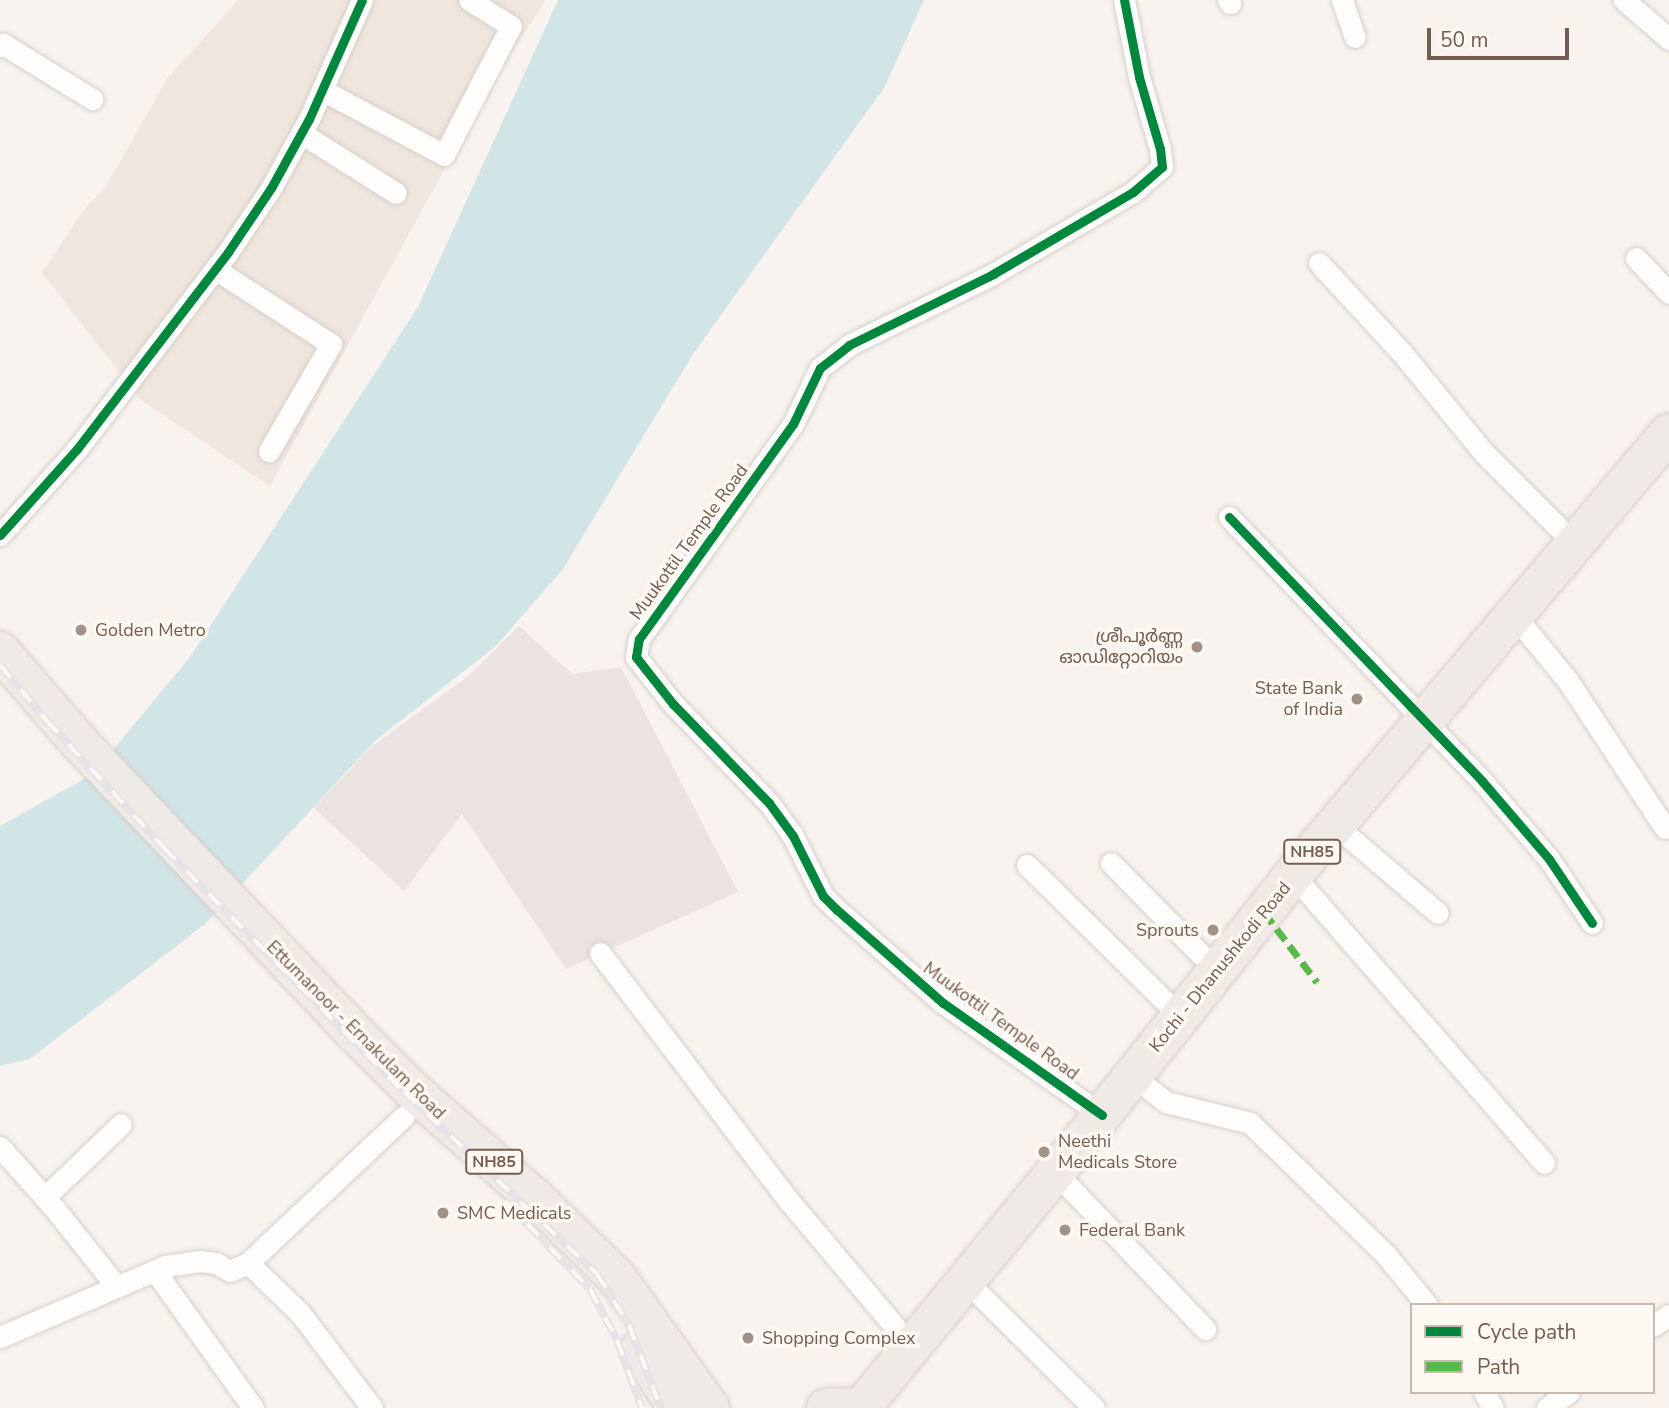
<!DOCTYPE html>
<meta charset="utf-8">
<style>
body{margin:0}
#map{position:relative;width:1669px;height:1408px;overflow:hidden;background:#f8f3ee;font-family:"Nunito Sans","Noto Sans Malayalam",sans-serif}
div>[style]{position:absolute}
.residential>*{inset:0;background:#f0e6dd}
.industrial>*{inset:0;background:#eae3df}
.water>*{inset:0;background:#d2e5e6}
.roads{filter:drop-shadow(0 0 2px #d5cfc9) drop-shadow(0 0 2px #d5cfc9)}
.street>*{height:21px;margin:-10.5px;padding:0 10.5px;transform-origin:10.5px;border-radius:10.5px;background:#fefdfc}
.highway>*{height:38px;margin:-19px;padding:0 19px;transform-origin:19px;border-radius:19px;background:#f0eae7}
.rail>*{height:8px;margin-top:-4px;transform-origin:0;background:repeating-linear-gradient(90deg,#fdf8f2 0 16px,#e5e3e6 0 32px);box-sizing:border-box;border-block:2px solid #e5e3e6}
.quiet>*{height:7px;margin-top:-3.5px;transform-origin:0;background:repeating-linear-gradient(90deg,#58b947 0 14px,transparent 0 21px)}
.cycleway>*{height:9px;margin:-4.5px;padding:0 4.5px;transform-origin:4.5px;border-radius:4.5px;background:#00873e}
.dots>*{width:19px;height:19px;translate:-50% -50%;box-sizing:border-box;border:4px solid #fdf8f2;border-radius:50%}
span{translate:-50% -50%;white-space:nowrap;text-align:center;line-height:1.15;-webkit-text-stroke:7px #fdf8f2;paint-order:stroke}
.shield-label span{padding:2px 5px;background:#fdf8f2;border:2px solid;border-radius:5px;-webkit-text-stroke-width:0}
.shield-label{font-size:16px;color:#745c50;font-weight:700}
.street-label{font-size:18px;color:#745c50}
.poi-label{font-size:18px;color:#745c50}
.left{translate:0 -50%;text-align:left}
.right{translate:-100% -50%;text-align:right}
.legend{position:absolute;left:1410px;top:1303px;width:245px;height:91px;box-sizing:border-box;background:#fdf8f2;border:2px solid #c6bab1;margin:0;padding:9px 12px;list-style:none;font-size:21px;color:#745c50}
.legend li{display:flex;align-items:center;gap:14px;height:35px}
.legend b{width:35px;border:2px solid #c6bab1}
.scale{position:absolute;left:1427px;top:28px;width:142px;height:32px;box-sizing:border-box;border:4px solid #745c50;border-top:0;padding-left:9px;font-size:21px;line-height:24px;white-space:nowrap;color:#745c50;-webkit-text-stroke:5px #fdf8f2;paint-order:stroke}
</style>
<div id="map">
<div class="residential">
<div style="clip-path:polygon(238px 0,546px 0,496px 76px,270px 486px,140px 399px,42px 273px,82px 212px,105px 188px,167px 79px)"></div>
</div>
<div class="industrial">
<div style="clip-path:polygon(519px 626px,572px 674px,621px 667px,738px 892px,566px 969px,462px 814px,404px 891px,314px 808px,370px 748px,467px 677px)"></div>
</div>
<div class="water">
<div style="clip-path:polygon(558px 0,924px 0,884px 88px,693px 354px,563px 569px,496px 646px,376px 740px,205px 924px,30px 1059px,0 1066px,0 826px,93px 774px,190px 657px,418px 307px)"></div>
</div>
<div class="roads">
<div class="street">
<div style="left:1228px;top:0;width:4px;rotate:56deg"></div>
<div style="left:1342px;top:0;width:39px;rotate:71deg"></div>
<div style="left:1624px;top:0;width:60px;rotate:40.9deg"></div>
<div style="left:0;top:46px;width:4px;rotate:-34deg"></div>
<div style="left:3px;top:44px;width:105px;rotate:31.7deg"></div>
<div style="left:322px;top:90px;width:138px;rotate:28deg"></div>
<div style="left:444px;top:155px;width:145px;rotate:-62.6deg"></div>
<div style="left:511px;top:26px;width:49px;rotate:-148.2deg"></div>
<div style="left:301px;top:133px;width:112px;rotate:32.3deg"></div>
<div style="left:1636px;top:258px;width:48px;rotate:46.7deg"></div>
<div style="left:1319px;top:263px;width:122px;rotate:47.3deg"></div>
<div style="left:1402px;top:353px;width:128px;rotate:50.7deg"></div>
<div style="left:1483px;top:452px;width:127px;rotate:45deg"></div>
<div style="left:215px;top:269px;width:138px;rotate:32.9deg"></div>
<div style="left:331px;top:344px;width:124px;rotate:120.1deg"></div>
<div style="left:1229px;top:517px;width:366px;rotate:46.2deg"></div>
<div style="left:1482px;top:781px;width:103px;rotate:49.3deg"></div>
<div style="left:1549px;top:859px;width:77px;rotate:56.1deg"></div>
<div style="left:0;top:535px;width:115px;rotate:-48.2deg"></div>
<div style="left:77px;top:449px;width:248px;rotate:-52.5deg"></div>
<div style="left:228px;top:252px;width:77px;rotate:-56.1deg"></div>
<div style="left:271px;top:188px;width:79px;rotate:-61.2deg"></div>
<div style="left:309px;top:119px;width:130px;rotate:-66deg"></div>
<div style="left:1513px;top:614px;width:87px;rotate:50.6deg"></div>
<div style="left:1568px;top:681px;width:176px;rotate:56.6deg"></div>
<div style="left:1335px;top:825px;width:135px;rotate:40.5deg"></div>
<div style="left:1111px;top:863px;width:151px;rotate:45.5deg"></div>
<div style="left:1027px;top:865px;width:216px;rotate:44.6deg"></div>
<div style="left:1293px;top:875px;width:382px;rotate:48.9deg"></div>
<div style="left:600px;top:953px;width:312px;rotate:52.7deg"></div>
<div style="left:789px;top:1201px;width:189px;rotate:49.9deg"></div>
<div style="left:1133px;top:1076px;width:42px;rotate:38.2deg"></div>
<div style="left:1166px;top:1102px;width:87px;rotate:14deg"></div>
<div style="left:1250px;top:1123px;width:190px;rotate:44.1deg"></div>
<div style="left:1386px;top:1255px;width:65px;rotate:50.6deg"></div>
<div style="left:1102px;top:1115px;width:194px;rotate:-144.8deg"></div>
<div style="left:943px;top:1003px;width:141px;rotate:-138.7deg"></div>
<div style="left:837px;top:910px;width:20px;rotate:-135deg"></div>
<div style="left:823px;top:896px;width:67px;rotate:-116.6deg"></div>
<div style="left:793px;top:836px;width:41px;rotate:-126deg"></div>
<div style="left:769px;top:803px;width:138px;rotate:-134.1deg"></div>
<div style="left:673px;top:704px;width:60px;rotate:-128.2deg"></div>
<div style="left:636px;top:657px;width:18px;rotate:-81deg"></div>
<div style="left:639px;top:639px;width:264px;rotate:-54.4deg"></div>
<div style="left:793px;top:424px;width:62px;rotate:-64.3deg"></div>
<div style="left:820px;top:368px;width:37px;rotate:-38deg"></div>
<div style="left:849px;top:345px;width:161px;rotate:-26.2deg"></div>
<div style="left:993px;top:274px;width:162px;rotate:-30.4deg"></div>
<div style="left:1133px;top:192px;width:38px;rotate:-41deg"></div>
<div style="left:1162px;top:167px;width:18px;rotate:-96deg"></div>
<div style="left:1160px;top:149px;width:75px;rotate:-106.3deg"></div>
<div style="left:1139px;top:77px;width:78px;rotate:-101deg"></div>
<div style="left:0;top:1147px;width:81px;rotate:48.5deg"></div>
<div style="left:54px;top:1208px;width:101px;rotate:51.4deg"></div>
<div style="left:1056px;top:1173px;width:216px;rotate:46.3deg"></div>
<div style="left:45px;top:1197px;width:105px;rotate:-43.8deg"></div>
<div style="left:248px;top:1263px;width:72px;rotate:43.9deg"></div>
<div style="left:300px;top:1313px;width:119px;rotate:52.8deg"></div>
<div style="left:155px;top:1271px;width:168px;rotate:54.4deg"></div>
<div style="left:965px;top:1280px;width:182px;rotate:44.8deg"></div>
<div style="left:1653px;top:1326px;width:19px;rotate:-35deg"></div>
<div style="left:0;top:1337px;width:180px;rotate:-23.3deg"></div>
<div style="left:165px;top:1266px;width:36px;rotate:-8deg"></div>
<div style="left:201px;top:1261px;width:15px;rotate:8deg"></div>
<div style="left:216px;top:1263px;width:16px;rotate:30deg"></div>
<div style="left:230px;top:1271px;width:20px;rotate:-24deg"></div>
<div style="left:248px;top:1263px;width:214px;rotate:-43.3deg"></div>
<div style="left:1484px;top:1392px;width:18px;rotate:61deg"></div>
<div style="left:1547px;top:1408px;width:27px;rotate:-36deg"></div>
</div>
<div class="highway">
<div style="left:0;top:651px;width:118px;rotate:49.1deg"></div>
<div style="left:77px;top:740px;width:393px;rotate:46.5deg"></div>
<div style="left:347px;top:1025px;width:93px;rotate:45deg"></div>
<div style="left:413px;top:1091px;width:162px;rotate:41.3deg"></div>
<div style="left:535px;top:1198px;width:115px;rotate:44.3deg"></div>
<div style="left:617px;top:1278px;width:160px;rotate:54.4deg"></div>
<div style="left:640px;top:1349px;width:70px;rotate:57.9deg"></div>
<div style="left:826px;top:1408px;width:36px;rotate:-2deg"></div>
<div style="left:861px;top:1408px;width:327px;rotate:-50.5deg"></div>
<div style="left:1069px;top:1156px;width:359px;rotate:-51.4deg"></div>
<div style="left:1293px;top:875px;width:580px;rotate:-49.61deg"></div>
</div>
</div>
<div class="rail">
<div style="left:0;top:665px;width:73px;rotate:50deg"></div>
<div style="left:47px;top:721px;width:173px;rotate:47.3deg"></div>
<div style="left:164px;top:848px;width:342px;rotate:45.5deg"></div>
<div style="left:404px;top:1092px;width:265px;rotate:43.3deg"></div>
<div style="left:597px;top:1274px;width:60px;rotate:57.9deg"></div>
<div style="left:629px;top:1325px;width:89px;rotate:68.9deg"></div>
<div style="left:505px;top:1201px;width:122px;rotate:46deg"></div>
<div style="left:590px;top:1289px;width:58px;rotate:62.1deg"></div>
<div style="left:617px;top:1340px;width:72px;rotate:69.8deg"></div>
</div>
<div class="quiet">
<div style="left:1264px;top:912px;width:88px;rotate:52.9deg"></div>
</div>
<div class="cycleway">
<div style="left:1229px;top:517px;width:366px;rotate:46.2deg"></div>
<div style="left:1482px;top:781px;width:103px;rotate:49.3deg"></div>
<div style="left:1549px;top:859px;width:77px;rotate:56.1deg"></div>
<div style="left:0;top:535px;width:115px;rotate:-48.2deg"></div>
<div style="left:77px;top:449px;width:248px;rotate:-52.5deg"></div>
<div style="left:228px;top:252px;width:77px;rotate:-56.1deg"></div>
<div style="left:271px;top:188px;width:79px;rotate:-61.2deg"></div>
<div style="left:309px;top:119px;width:130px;rotate:-66deg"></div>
<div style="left:1102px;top:1115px;width:194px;rotate:-144.8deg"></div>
<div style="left:943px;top:1003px;width:141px;rotate:-138.7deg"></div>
<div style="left:837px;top:910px;width:20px;rotate:-135deg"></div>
<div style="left:823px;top:896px;width:67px;rotate:-116.6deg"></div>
<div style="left:793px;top:836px;width:41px;rotate:-126deg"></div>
<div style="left:769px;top:803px;width:138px;rotate:-134.1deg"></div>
<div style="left:673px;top:704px;width:60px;rotate:-128.2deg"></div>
<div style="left:636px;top:657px;width:18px;rotate:-81deg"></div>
<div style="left:639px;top:639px;width:264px;rotate:-54.4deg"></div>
<div style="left:793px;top:424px;width:62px;rotate:-64.3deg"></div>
<div style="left:820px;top:368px;width:37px;rotate:-38deg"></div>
<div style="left:849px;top:345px;width:161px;rotate:-26.2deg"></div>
<div style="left:993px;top:274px;width:162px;rotate:-30.4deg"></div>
<div style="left:1133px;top:192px;width:38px;rotate:-41deg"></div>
<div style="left:1162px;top:167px;width:18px;rotate:-96deg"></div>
<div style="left:1160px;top:149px;width:75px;rotate:-106.3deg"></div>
<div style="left:1139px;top:77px;width:78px;rotate:-101deg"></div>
</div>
<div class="dots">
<div style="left:81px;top:630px;background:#a29187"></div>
<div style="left:1197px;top:647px;background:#a29187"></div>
<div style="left:1357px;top:699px;background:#a29187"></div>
<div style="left:1213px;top:930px;background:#a29187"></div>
<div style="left:1044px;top:1152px;background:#a29187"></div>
<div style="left:443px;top:1213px;background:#a29187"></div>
<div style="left:1065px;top:1230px;background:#a29187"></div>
<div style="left:748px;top:1338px;background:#a29187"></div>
</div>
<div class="shield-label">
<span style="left:1312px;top:852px">NH85</span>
<span style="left:494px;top:1162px">NH85</span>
</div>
<div class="street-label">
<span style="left:689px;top:542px;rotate:-54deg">Muukottil Temple Road</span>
<span style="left:1220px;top:967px;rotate:-51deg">Kochi - Dhanushkodi Road</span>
<span style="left:1001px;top:1021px;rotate:36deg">Muukottil Temple Road</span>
<span style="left:356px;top:1030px;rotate:45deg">Ettumanoor - Ernakulam Road</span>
</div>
<div class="poi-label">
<span class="left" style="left:95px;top:630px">Golden Metro</span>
<span class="right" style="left:1183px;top:647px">ശ്രീപൂർണ്ണ<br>ഓഡിറ്റോറിയം</span>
<span class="right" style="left:1343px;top:699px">State Bank<br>of India</span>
<span class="right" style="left:1199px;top:930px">Sprouts</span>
<span class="left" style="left:1058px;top:1152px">Neethi<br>Medicals Store</span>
<span class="left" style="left:457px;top:1213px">SMC Medicals</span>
<span class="left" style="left:1079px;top:1230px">Federal Bank</span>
<span class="left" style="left:762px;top:1338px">Shopping Complex</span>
</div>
<ul class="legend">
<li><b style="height:9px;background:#00873e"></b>Cycle path</li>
<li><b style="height:9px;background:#58b947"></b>Path</li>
</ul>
<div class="scale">50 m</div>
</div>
